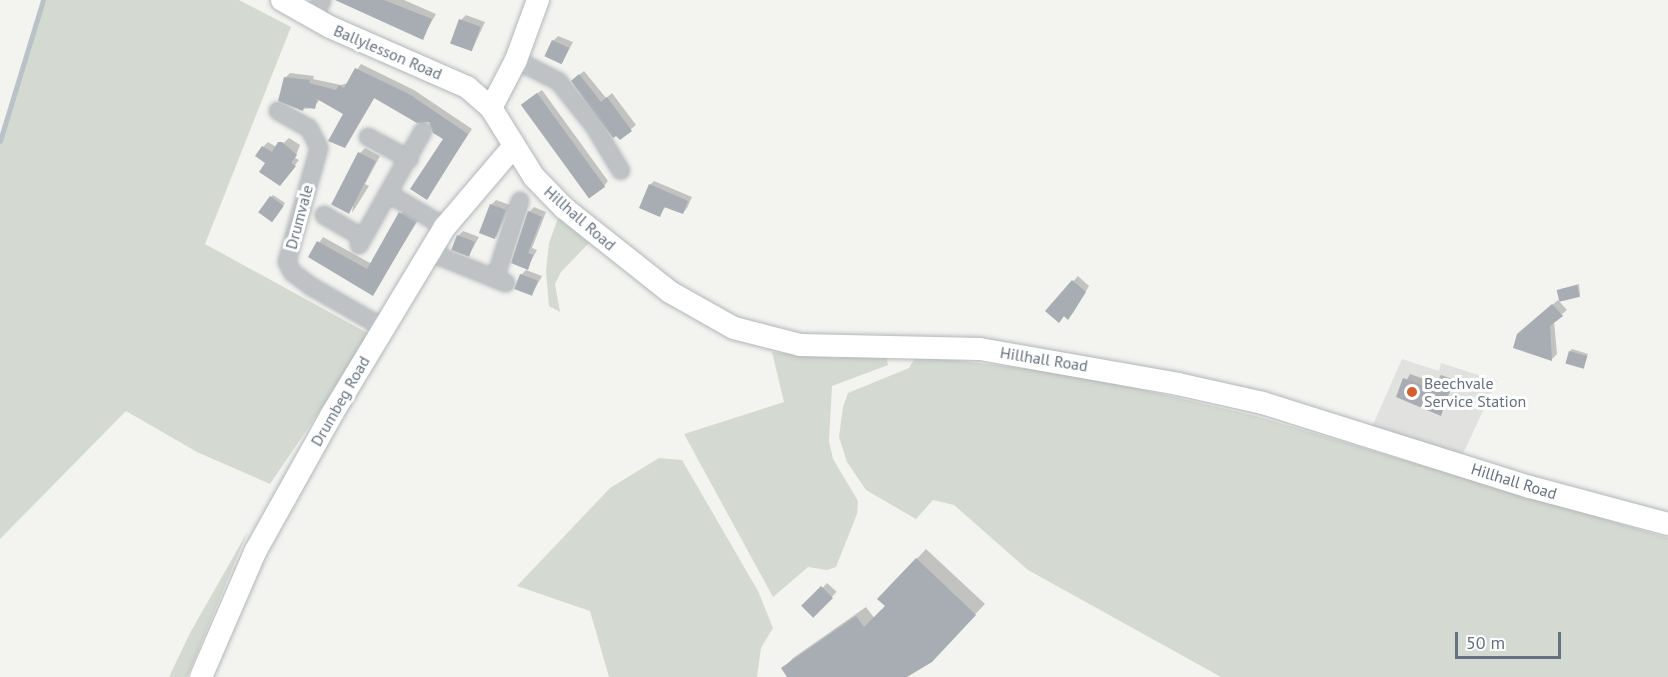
<!DOCTYPE html>
<style>
body{margin:0}
#map{position:relative;width:1668px;height:677px;overflow:hidden;background:#f3f3f0;font-family:"PT Sans",sans-serif}
div>[style]{position:absolute}
.built>*{inset:0;background:#e1e2e0}
.green>*{inset:0;background:#d4dad1}
.shadow>*{inset:0;background:#0003;transform-origin:0 0}
.stream>*{height:4.5px;margin:-2.25px;padding:0 2.25px;transform-origin:2.25px;border-radius:2.25px;background:#b9c2c7}
.building>*{inset:0;background:#a7adb2;transform-origin:0 0}
.roads{filter:drop-shadow(0 0 2px #b2b6ba) drop-shadow(0 0 2px #b2b6ba)}
.street>*{height:16px;margin:-8px;padding:0 8px;transform-origin:8px;border-radius:8px;background:#bfc2c5}
.secondary>*{height:22px;margin:-11px;padding:0 11px;transform-origin:11px;border-radius:11px;background:#fff}
.dots>*{width:16px;height:16px;translate:-50% -50%;box-sizing:border-box;border:3px solid #fff;border-radius:50%}
span{translate:-50% -50%;white-space:nowrap;text-align:center;line-height:1.15;-webkit-text-stroke:6px #fff;paint-order:stroke}
.street-label{font-size:16px;color:#65717e}
.poi-label{font-size:16px;color:#65717e}
.left{translate:0 -50%;text-align:left}
.scale{position:absolute;left:1455px;top:632px;width:106px;height:27px;box-sizing:border-box;border:3px solid #65717e;border-top:0;padding-left:8px;font-size:18px;line-height:21px;white-space:nowrap;color:#65717e;-webkit-text-stroke:4px #fff;paint-order:stroke}
</style>
<div id="map">
<div class="built">
<div style="clip-path:polygon(1402px 359px,1439px 371px,1441px 363px,1497px 381px,1461px 458px,1372px 427px)"></div>
</div>
<div class="green">
<div style="clip-path:polygon(43px 0,239px 0,291px 27px,205px 244px,371px 335px,270px 484px,197px 452px,126px 411px,0 539px,0 141px)"></div>
<div style="clip-path:polygon(558px 218px,589px 243px,561px 272px,555px 284px,560px 312px,549px 306px,546px 271px,549px 243px)"></div>
<div style="clip-path:polygon(772px 352px,835px 358px,886px 354px,888px 365px,832px 386px,829px 441px,833px 459px,858px 501px,857px 514px,836px 567px,827px 570px,808px 567px,773px 597px,684px 434px,784px 402px)"></div>
<div style="clip-path:polygon(916px 356px,1075px 374px,1256px 416px,1668px 538px,1668px 677px,1221px 677px,1028px 570px,954px 505px,933px 500px,916px 519px,866px 490px,847px 462px,839px 437px,843px 407px,848px 393px,909px 368px)"></div>
<div style="clip-path:polygon(659px 458px,682px 460px,758px 591px,773px 628px,761px 648px,757px 677px,609px 677px,590px 611px,517px 586px,610px 488px)"></div>
<div style="clip-path:polygon(248px 531px,187px 677px,169px 677px,190px 633px)"></div>
</div>
<div class="shadow">
<div style="clip-path:polygon(340px 0,404px 0,436px 14px,422px 38px)"></div>
<div style="clip-path:polygon(466px 15px,485px 22px,472px 50px,461px 20px)"></div>
<div style="clip-path:polygon(558px 36px,573px 42px,562px 63px,553px 41px)"></div>
<div style="clip-path:polygon(361px 64px,414px 90px,472px 129px,427px 198px,445px 138px,430px 121px,375px 97px,345px 147px,345px 113px,320px 99px,314px 108px,302px 109px,285px 78px,290px 73px,314px 76px,313px 79px,341px 85px,348px 83px)"></div>
<div style="clip-path:polygon(584px 71px,606px 98px,612px 93px,636px 125px,620px 138px,578px 76px)"></div>
<div style="clip-path:polygon(542px 90px,608px 181px,604px 186px,528px 100px)"></div>
<div style="clip-path:polygon(289px 138px,300px 145px,295px 158px,299px 160px,284px 179px,267px 162px,263px 147px,268px 142px,278px 148px)"></div>
<div style="clip-path:polygon(365px 148px,380px 156px,365px 184px,369px 186px,352px 213px,360px 153px)"></div>
<div style="clip-path:polygon(654px 181px,692px 197px,687px 208px,683px 213px,666px 206px,660px 215px,650px 185px)"></div>
<div style="clip-path:polygon(273px 195px,285px 203px,275px 218px,271px 197px)"></div>
<div style="clip-path:polygon(496px 200px,510px 205px,496px 238px,491px 205px)"></div>
<div style="clip-path:polygon(534px 207px,546px 212px,532px 248px,537px 250px,527px 268px,529px 212px)"></div>
<div style="clip-path:polygon(405px 208px,420px 217px,373px 294px,310px 257px,323px 237px,372px 264px)"></div>
<div style="clip-path:polygon(463px 231px,479px 237px,469px 255px,458px 236px)"></div>
<div style="clip-path:polygon(526px 270px,542px 276px,532px 294px,521px 275px)"></div>
<div style="clip-path:polygon(1078px 276px,1089px 286px,1073px 313px,1068px 318px,1047px 311px)"></div>
<div style="clip-path:polygon(1579px 284px,1580px 296px,1559px 291px,1561px 289px)"></div>
<div style="clip-path:polygon(1558px 300px,1567px 310px,1554px 321px,1557px 354px,1552px 359px,1524px 329px)"></div>
<div style="clip-path:polygon(1572px 349px,1588px 354px,1583px 367px,1570px 351px)"></div>
<div style="clip-path:polygon(1410px 374px,1435px 383px,1441px 375px,1455px 380px,1441px 414px,1398px 396px)"></div>
<div style="clip-path:polygon(926px 549px,985px 604px,931px 661px,897px 677px,789px 677px,783px 668px,793px 658px,866px 607px,875px 619px,887px 606px,879px 599px)"></div>
<div style="left:827px;top:583px;width:13px;height:33px;rotate:42deg"></div>
</div>
<div class="stream">
<div style="left:0;top:141px;width:147px;rotate:-73deg"></div>
</div>
<div class="building">
<div style="clip-path:polygon(335px 0,384px 0,432px 19px,423px 40px)"></div>
<div style="left:459px;top:19px;width:23px;height:26px;rotate:20deg"></div>
<div style="left:552px;top:40px;width:19px;height:18px;rotate:25deg"></div>
<div style="clip-path:polygon(355px 68px,409px 94px,468px 134px,427px 200px,410px 189px,443px 139px,433px 133px,429px 122px,417px 123px,374px 98px,345px 148px,328px 141px,343px 114px,317px 99px,315px 109px,304px 107px,303px 111px,278px 101px,284px 77px,310px 80px,309px 83px,336px 90px,339px 85px,344px 88px)"></div>
<div style="clip-path:polygon(579px 74px,601px 102px,607px 97px,632px 131px,620px 140px,616px 136px,613px 138px,571px 81px)"></div>
<div style="left:537px;top:93px;width:116px;height:20px;rotate:54deg"></div>
<div style="clip-path:polygon(278px 142px,282px 142px,297px 155px,291px 163px,296px 166px,280px 186px,259px 172px,265px 163px,255px 156px,262px 146px,272px 152px)"></div>
<div style="left:358px;top:152px;width:20px;height:59px;rotate:27deg"></div>
<div style="clip-path:polygon(649px 184px,688px 201px,683px 214px,664px 207px,660px 217px,639px 208px)"></div>
<div style="left:270px;top:196px;width:17px;height:20px;rotate:36deg"></div>
<div style="left:490px;top:204px;width:17px;height:31px;rotate:21deg"></div>
<div style="clip-path:polygon(528px 211px,542px 217px,528px 253px,533px 255px,528px 270px,511px 263px)"></div>
<div style="clip-path:polygon(399px 212px,416px 222px,373px 296px,308px 257px,317px 241px,367px 269px)"></div>
<div style="left:457px;top:235px;width:19px;height:16px;rotate:21deg"></div>
<div style="left:520px;top:274px;width:19px;height:16px;rotate:21deg"></div>
<div style="clip-path:polygon(1072px 280px,1086px 292px,1068px 320px,1064px 316px,1059px 323px,1045px 311px)"></div>
<div style="left:1577px;top:285px;width:12px;height:21px;rotate:76deg"></div>
<div style="clip-path:polygon(1552px 304px,1563px 316px,1550px 326px,1552px 361px,1513px 348px,1517px 334px)"></div>
<div style="left:1569px;top:351px;width:19px;height:13px;rotate:16deg"></div>
<div style="clip-path:polygon(1403px 378px,1432px 389px,1435px 380px,1451px 385px,1441px 416px,1396px 397px)"></div>
<div style="clip-path:polygon(916px 558px,976px 615px,932px 662px,907px 677px,787px 677px,781px 668px,856px 616px,864px 627px,885px 606px,877px 599px)"></div>
<div style="left:821px;top:586px;width:17px;height:28px;rotate:45deg"></div>
</div>
<div class="roads">
<div class="street">
<div style="left:313px;top:18px;width:20px;rotate:-63deg"></div>
<div style="left:516px;top:60px;width:47px;rotate:26.6deg"></div>
<div style="left:558px;top:81px;width:58px;rotate:51.3deg"></div>
<div style="left:594px;top:126px;width:52px;rotate:59deg"></div>
<div style="left:278px;top:111px;width:35px;rotate:29deg"></div>
<div style="left:309px;top:128px;width:22px;rotate:63deg"></div>
<div style="left:319px;top:148px;width:118px;rotate:105.7deg"></div>
<div style="left:287px;top:262px;width:11px;rotate:63deg"></div>
<div style="left:292px;top:272px;width:25px;rotate:37deg"></div>
<div style="left:312px;top:287px;width:83px;rotate:29.7deg"></div>
<div style="left:368px;top:137px;width:47px;rotate:28.2deg"></div>
<div style="left:389px;top:194px;width:65px;rotate:30.5deg"></div>
<div style="left:324px;top:215px;width:45px;rotate:30.5deg"></div>
<div style="left:359px;top:245px;width:131px;rotate:-60.7deg"></div>
<div style="left:429px;top:252px;width:83px;rotate:21.9deg"></div>
<div style="left:495px;top:279px;width:82px;rotate:-72.2deg"></div>
</div>
<div class="secondary">
<div style="left:282px;top:0;width:55px;rotate:29.4deg"></div>
<div style="left:330px;top:27px;width:150px;rotate:23.7deg"></div>
<div style="left:467px;top:87px;width:32px;rotate:41deg"></div>
<div style="left:491px;top:108px;width:81px;rotate:58.1deg"></div>
<div style="left:534px;top:177px;width:43px;rotate:45.9deg"></div>
<div style="left:564px;top:208px;width:135px;rotate:38.4deg"></div>
<div style="left:670px;top:292px;width:73px;rotate:29.4deg"></div>
<div style="left:734px;top:328px;width:68px;rotate:14.4deg"></div>
<div style="left:800px;top:345px;width:180px;rotate:1.3deg"></div>
<div style="left:980px;top:349px;width:201px;rotate:10deg"></div>
<div style="left:1178px;top:384px;width:87px;rotate:12.6deg"></div>
<div style="left:1263px;top:403px;width:280px;rotate:17.5deg"></div>
<div style="left:1530px;top:487px;width:143px;rotate:15deg"></div>
<div style="left:491px;top:108px;width:54px;rotate:-62.5deg"></div>
<div style="left:516px;top:60px;width:64px;rotate:-69.9deg"></div>
<div style="left:201px;top:677px;width:136px;rotate:-66.6deg"></div>
<div style="left:255px;top:552px;width:158px;rotate:-60.8deg"></div>
<div style="left:332px;top:414px;width:218px;rotate:-58.9deg"></div>
<div style="left:445px;top:227px;width:106px;rotate:-49.6deg"></div>
</div>
</div>
<div class="dots">
<div style="left:1412px;top:392px;background:#d4602f"></div>
</div>
<div class="street-label">
<span style="left:388px;top:52px;rotate:23deg">Ballylesson Road</span>
<span style="left:299px;top:217px;rotate:-75deg">Drumvale</span>
<span style="left:580px;top:218px;rotate:41deg">Hillhall Road</span>
<span style="left:1044px;top:359px;rotate:9deg">Hillhall Road</span>
<span style="left:340px;top:401px;rotate:-60deg">Drumbeg Road</span>
<span style="left:1514px;top:481px;rotate:17deg">Hillhall Road</span>
</div>
<div class="poi-label">
<span class="left" style="left:1424px;top:392px">Beechvale<br>Service Station</span>
</div>
<div class="scale">50 m</div>
</div>
